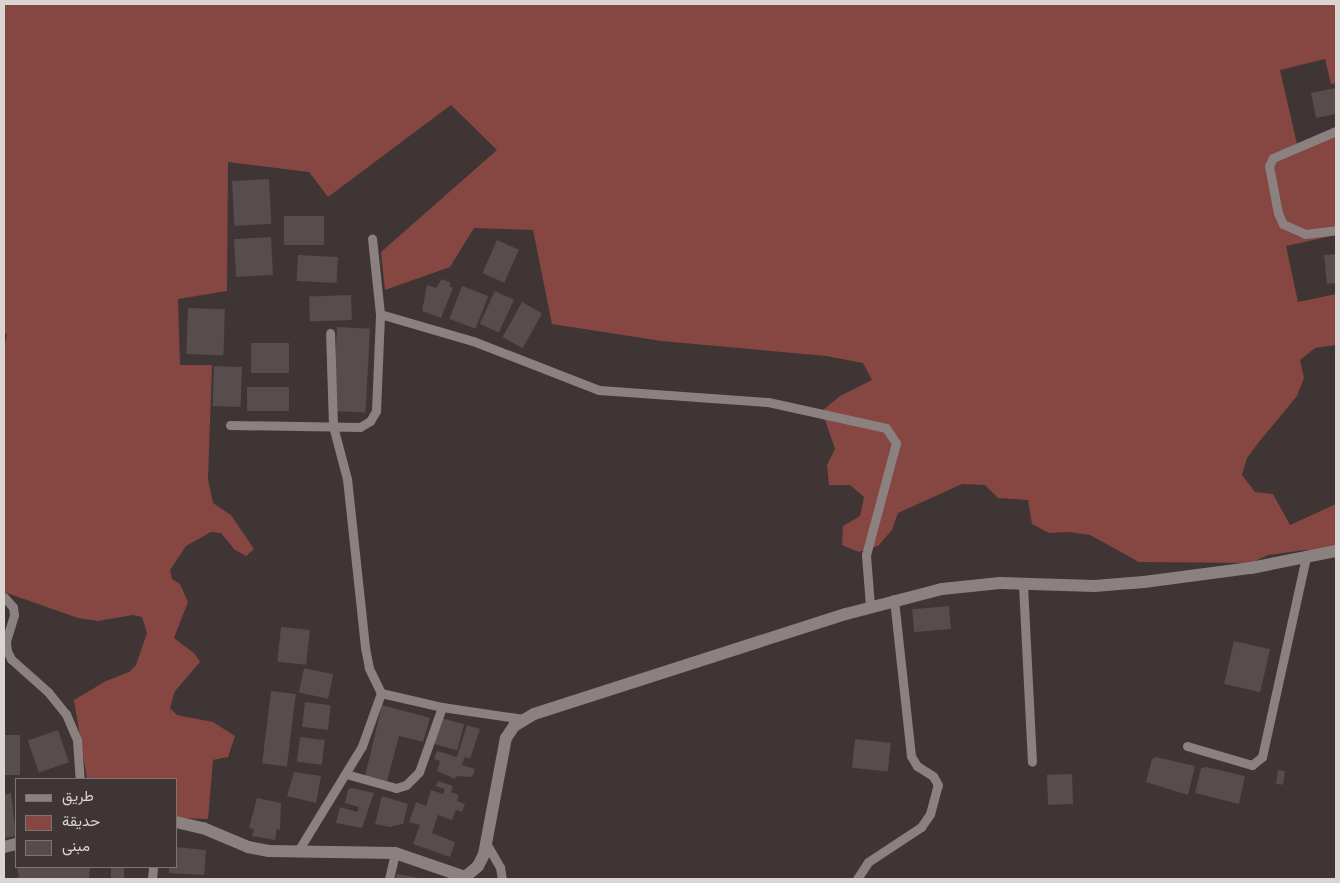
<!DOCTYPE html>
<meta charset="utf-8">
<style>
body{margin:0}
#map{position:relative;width:1340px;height:883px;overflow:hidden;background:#3e3534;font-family:"PT Sans",Vazirmatn,sans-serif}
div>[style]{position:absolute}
.green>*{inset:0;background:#864641}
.building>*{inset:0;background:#574d4c;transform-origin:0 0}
.street>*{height:9px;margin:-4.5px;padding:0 4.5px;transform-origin:4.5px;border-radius:4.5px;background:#8b8180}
.secondary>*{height:12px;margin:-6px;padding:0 6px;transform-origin:6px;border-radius:6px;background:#8b8180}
span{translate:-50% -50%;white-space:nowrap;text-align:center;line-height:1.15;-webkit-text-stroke:4px #3e3534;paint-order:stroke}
.frame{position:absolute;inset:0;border:5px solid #dad4d3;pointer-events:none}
.legend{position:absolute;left:15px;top:778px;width:162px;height:90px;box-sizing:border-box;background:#3e3534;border:1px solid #7c7574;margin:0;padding:6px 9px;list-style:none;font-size:15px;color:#dad4d3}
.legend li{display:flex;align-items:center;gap:10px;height:25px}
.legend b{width:25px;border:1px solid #7c7574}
</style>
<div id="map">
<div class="green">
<div style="clip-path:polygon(4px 4px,1336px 4px,1336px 83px,1331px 84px,1325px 59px,1280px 70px,1297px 144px,1336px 135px,1336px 235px,1286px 246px,1298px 302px,1336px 294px,1336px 345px,1315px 348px,1300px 360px,1304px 378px,1297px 396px,1259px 442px,1247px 458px,1242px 475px,1255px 492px,1273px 494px,1290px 525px,1336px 504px,1336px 553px,1305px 550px,1268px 555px,1251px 563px,1139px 562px,1090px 535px,1069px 532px,1049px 533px,1032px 524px,1028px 500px,998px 498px,985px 485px,962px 484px,898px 513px,892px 530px,878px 546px,859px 552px,842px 545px,843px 526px,860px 516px,864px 497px,850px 485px,829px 485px,827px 465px,835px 449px,822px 411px,840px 396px,872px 380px,863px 363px,826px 356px,661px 341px,552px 324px,533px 230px,474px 228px,450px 267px,385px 290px,381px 252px,497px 150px,451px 105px,328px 197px,309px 172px,228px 162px,227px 291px,178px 299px,180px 365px,212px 365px,208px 479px,213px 503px,231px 515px,254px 549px,246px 556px,235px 550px,221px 533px,211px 532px,186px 546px,170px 570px,172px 579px,180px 584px,188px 602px,174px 638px,195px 654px,200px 662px,175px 691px,170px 708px,177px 715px,213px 722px,235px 736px,228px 757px,213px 760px,208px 819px,176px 818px,176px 779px,87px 779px,74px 700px,106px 681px,129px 672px,136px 665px,147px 633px,142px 617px,133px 615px,98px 621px,78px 618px,4px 592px,4px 348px,7px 335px,4px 332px)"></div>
</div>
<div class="building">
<div style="clip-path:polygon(1336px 88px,1336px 114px,1316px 118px,1311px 93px)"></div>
<div style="left:269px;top:179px;width:45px;height:37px;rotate:87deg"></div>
<div style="left:284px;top:216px;width:40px;height:29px"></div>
<div style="left:271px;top:237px;width:38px;height:37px;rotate:87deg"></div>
<div style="left:497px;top:240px;width:24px;height:36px;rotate:24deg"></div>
<div style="clip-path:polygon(1336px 254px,1336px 283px,1327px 284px,1324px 255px)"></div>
<div style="left:298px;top:255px;width:40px;height:26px;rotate:3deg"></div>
<div style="clip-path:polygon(442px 279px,451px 283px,449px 286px,453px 288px,441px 318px,422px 311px,427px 285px,436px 288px)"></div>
<div style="left:462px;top:286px;width:28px;height:35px;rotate:21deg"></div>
<div style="left:495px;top:291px;width:21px;height:36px;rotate:25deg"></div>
<div style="left:351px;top:295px;width:25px;height:42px;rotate:88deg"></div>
<div style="left:522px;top:302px;width:23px;height:40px;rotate:29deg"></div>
<div style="left:188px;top:308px;width:37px;height:46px;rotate:2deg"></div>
<div style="left:337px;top:327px;width:33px;height:84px;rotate:3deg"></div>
<div style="left:289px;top:343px;width:30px;height:38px;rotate:90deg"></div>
<div style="left:214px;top:366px;width:28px;height:40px;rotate:2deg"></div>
<div style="left:247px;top:387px;width:42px;height:24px"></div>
<div style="left:949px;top:606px;width:23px;height:37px;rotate:85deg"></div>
<div style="left:281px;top:627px;width:29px;height:35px;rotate:6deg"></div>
<div style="left:1234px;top:641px;width:37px;height:44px;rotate:13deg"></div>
<div style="left:304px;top:668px;width:30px;height:25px;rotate:12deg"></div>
<div style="left:271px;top:691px;width:25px;height:73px;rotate:7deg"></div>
<div style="left:305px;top:702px;width:26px;height:25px;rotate:7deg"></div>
<div style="clip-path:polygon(382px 705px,430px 718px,423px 742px,399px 736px,387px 781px,365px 776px)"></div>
<div style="left:441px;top:718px;width:24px;height:27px;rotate:15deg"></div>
<div style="clip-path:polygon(467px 725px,480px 729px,470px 759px,465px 757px,462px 765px,475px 769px,472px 777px,456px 776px,455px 779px,437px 771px,440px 761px,434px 759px,437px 751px,457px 757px)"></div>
<div style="left:58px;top:730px;width:34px;height:32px;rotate:71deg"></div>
<div style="left:4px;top:735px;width:16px;height:40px"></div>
<div style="left:300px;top:737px;width:25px;height:25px;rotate:7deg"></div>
<div style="left:855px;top:739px;width:36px;height:29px;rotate:6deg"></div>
<div style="clip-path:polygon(1156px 757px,1195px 766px,1188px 795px,1146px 782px,1152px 759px)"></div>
<div style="clip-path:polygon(1206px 767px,1245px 776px,1239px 804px,1195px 793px,1201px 768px)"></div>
<div style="left:1278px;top:770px;width:7px;height:14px;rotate:8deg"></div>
<div style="clip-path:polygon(294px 772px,321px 776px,316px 803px,287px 796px)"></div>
<div style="left:1072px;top:774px;width:30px;height:25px;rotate:88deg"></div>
<div style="clip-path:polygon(438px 781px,453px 786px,451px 792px,459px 795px,457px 801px,465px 804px,462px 812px,456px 810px,452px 820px,438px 815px,432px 833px,455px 842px,450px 857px,413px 844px,420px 825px,409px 822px,416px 802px,426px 806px,431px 790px,443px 794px,445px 789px,436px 786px)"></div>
<div style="clip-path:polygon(352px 788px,374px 793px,362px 828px,336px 823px,340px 807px,357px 812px,359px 807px,345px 803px,348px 789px)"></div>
<div style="clip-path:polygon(11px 793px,16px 836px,4px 838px,4px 795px)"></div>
<div style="clip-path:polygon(382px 796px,408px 804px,403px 824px,390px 827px,375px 824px)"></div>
<div style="clip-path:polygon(257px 798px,281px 803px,280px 830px,277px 829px,275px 840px,252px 836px,254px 829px,249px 828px)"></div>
<div style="clip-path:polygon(176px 847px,206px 850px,204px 875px,169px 873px,169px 867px,176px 867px)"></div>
<div style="clip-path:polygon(17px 867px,90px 867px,89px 879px,14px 879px,19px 877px)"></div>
<div style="left:111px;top:867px;width:13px;height:12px"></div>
<div style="clip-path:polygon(397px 874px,419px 878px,419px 879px,396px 879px)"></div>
</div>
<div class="street">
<div style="left:1336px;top:131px;width:69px;rotate:156.8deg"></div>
<div style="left:1273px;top:158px;width:9px;rotate:117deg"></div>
<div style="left:1269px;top:166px;width:48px;rotate:79.2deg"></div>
<div style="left:1278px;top:213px;width:12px;rotate:66deg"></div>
<div style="left:1283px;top:224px;width:24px;rotate:24deg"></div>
<div style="left:1305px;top:234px;width:31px;rotate:-7deg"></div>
<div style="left:380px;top:314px;width:97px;rotate:16.2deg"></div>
<div style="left:473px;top:341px;width:135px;rotate:21.3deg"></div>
<div style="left:599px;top:390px;width:169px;rotate:4.1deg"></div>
<div style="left:768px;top:402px;width:121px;rotate:12.4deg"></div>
<div style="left:886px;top:428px;width:18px;rotate:56deg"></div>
<div style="left:896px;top:443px;width:116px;rotate:105deg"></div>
<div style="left:866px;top:555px;width:51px;rotate:85.5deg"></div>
<div style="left:230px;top:425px;width:130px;rotate:0.9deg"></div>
<div style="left:360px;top:427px;width:12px;rotate:-31deg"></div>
<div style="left:370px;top:421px;width:12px;rotate:-59deg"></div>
<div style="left:376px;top:411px;width:97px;rotate:-87.6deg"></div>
<div style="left:380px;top:314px;width:76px;rotate:-96deg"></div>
<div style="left:1023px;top:585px;width:177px;rotate:87.1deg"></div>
<div style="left:4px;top:597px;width:13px;rotate:48deg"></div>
<div style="left:13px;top:607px;width:8px;rotate:83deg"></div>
<div style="left:14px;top:615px;width:28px;rotate:107deg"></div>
<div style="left:6px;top:642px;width:9px;rotate:84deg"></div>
<div style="left:7px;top:651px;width:9px;rotate:63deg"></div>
<div style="left:11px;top:659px;width:50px;rotate:41.7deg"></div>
<div style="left:48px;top:692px;width:28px;rotate:51deg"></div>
<div style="left:66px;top:714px;width:28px;rotate:67deg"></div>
<div style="left:77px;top:740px;width:39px;rotate:86deg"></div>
<div style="left:381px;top:693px;width:63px;rotate:12.9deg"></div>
<div style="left:442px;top:707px;width:82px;rotate:8.4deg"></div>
<div style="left:1187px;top:746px;width:68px;rotate:16.3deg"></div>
<div style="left:1252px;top:765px;width:13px;rotate:-39deg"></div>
<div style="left:1262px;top:757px;width:205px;rotate:-77.6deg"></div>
<div style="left:346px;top:774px;width:52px;rotate:15.6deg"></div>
<div style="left:396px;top:788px;width:10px;rotate:-17deg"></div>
<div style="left:406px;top:785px;width:18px;rotate:-45deg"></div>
<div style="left:419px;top:772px;width:69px;rotate:-70.5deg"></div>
<div style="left:486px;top:843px;width:28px;rotate:60deg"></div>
<div style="left:500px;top:867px;width:12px;rotate:81deg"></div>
<div style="left:298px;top:851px;width:123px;rotate:-58.6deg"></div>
<div style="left:362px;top:746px;width:56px;rotate:-70.3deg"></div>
<div style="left:381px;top:693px;width:28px;rotate:-116deg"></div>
<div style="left:369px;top:668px;width:21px;rotate:-101deg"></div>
<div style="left:365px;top:647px;width:169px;rotate:-96.1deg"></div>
<div style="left:347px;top:479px;width:55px;rotate:-104.8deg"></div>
<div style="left:333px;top:426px;width:93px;rotate:-91.8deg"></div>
<div style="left:152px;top:879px;width:12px;rotate:-85deg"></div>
<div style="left:389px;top:879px;width:27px;rotate:-77deg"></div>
<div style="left:857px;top:879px;width:20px;rotate:-57deg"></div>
<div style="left:868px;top:862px;width:64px;rotate:-33.4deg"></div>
<div style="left:921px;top:827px;width:16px;rotate:-55deg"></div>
<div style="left:930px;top:814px;width:30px;rotate:-75deg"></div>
<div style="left:938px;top:785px;width:10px;rotate:-119deg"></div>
<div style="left:933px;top:776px;width:19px;rotate:-148deg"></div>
<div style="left:917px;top:766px;width:12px;rotate:-121deg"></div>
<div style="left:911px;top:756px;width:158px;rotate:-96.2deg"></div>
</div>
<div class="secondary">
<div style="left:176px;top:822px;width:28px;rotate:13deg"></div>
<div style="left:203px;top:828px;width:49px;rotate:22.9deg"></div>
<div style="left:248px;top:847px;width:21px;rotate:11deg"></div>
<div style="left:269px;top:851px;width:126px;rotate:0.9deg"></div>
<div style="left:395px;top:853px;width:74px;rotate:18.9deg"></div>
<div style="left:465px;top:877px;width:17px;rotate:-40deg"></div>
<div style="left:478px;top:866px;width:13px;rotate:-63deg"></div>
<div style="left:484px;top:854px;width:118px;rotate:-79.3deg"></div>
<div style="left:506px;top:738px;width:14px;rotate:-56deg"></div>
<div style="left:514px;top:726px;width:23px;rotate:-31deg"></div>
<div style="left:534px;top:714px;width:328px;rotate:-17.8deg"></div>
<div style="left:846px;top:614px;width:99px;rotate:-14.6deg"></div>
<div style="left:942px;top:589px;width:58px;rotate:-5.9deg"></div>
<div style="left:1000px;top:583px;width:94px;rotate:1.8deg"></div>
<div style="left:1094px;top:586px;width:50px;rotate:-4.6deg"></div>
<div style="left:1144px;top:582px;width:108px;rotate:-7.5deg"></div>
<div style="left:1251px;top:568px;width:87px;rotate:-11.3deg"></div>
<div style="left:4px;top:847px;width:12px;rotate:-14deg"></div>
</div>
<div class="frame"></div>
<ul class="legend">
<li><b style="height:6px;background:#8b8180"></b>طريق</li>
<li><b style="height:14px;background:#864641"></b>حديقة</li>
<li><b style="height:14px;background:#574d4c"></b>مبنى</li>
</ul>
</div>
